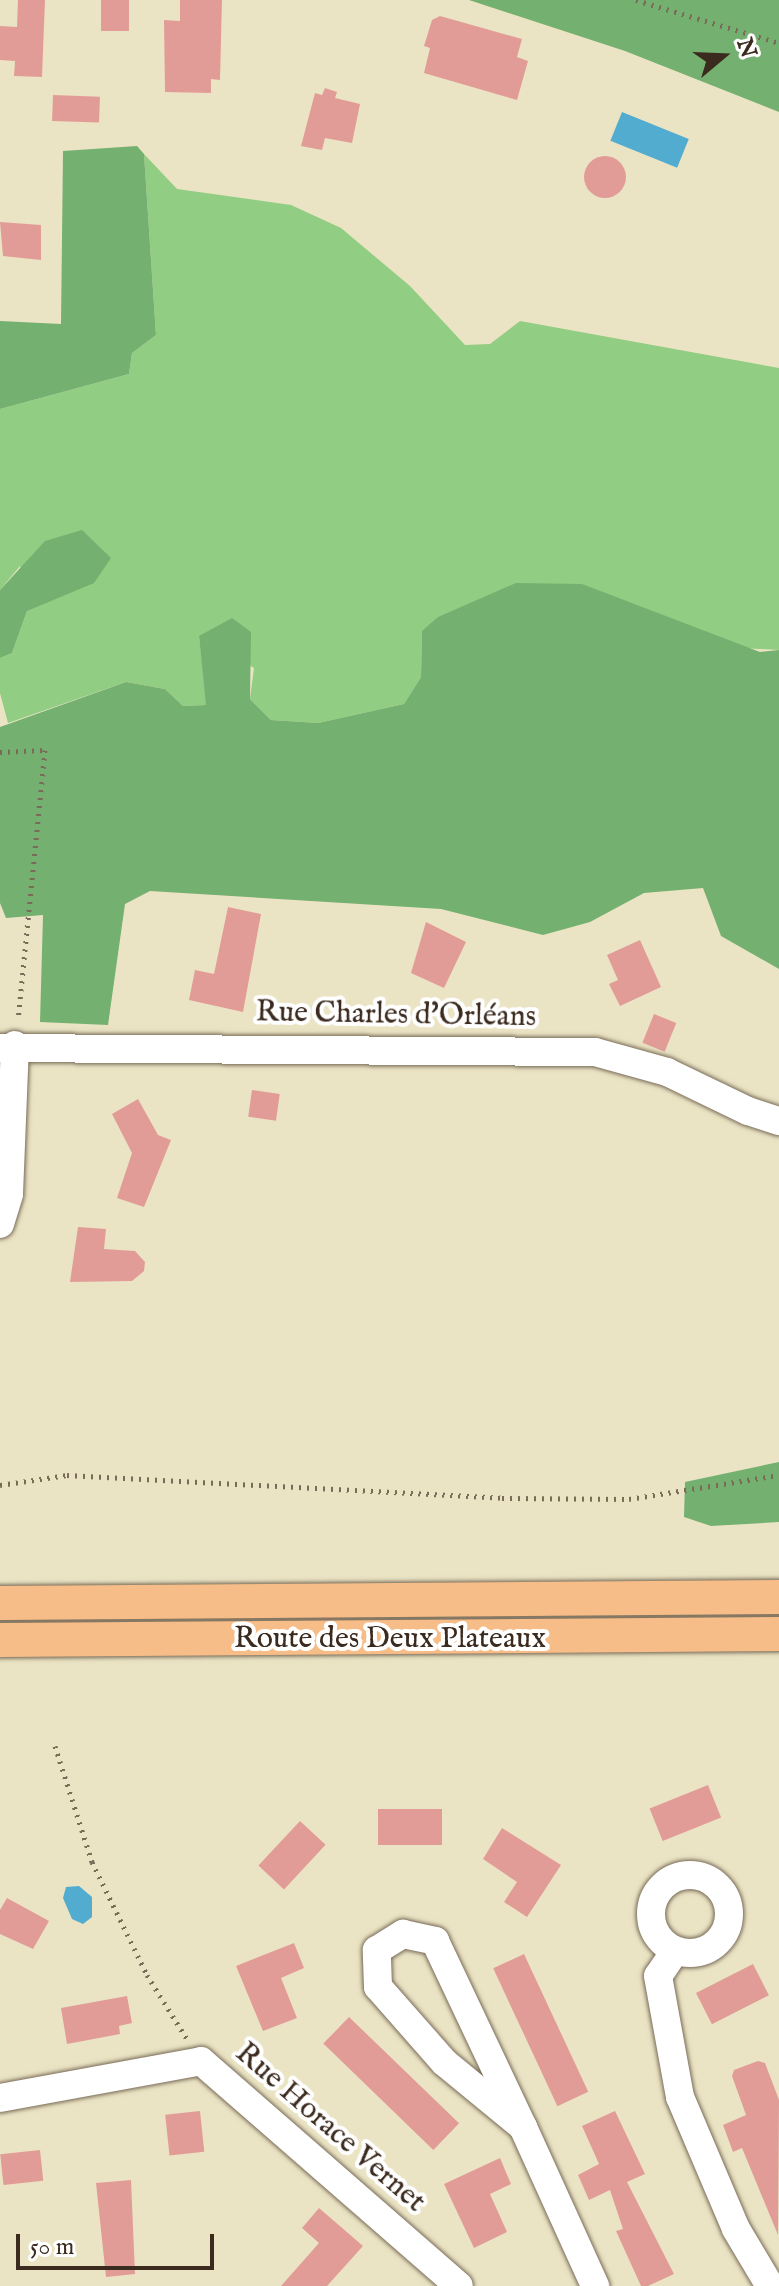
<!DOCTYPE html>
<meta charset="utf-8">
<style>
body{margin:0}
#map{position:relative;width:779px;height:2286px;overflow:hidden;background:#ebe4c4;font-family:"IM FELL English",serif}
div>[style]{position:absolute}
.green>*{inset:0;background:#91cd82}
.forest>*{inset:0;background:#74b070}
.water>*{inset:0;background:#51accf;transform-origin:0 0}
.building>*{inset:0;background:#e29c98;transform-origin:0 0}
.round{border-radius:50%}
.path>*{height:5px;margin-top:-2.5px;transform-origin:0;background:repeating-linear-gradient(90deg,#796b58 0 2px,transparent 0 8px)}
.roads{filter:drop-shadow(0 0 2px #796b58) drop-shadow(0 0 2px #796b58)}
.minor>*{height:28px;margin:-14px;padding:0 14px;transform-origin:14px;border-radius:14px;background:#fff}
.minor>.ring{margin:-14px;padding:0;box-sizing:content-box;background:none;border:28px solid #fff;border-radius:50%}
.major>*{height:34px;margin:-17px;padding:0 17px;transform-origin:17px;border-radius:17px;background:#f7bd88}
span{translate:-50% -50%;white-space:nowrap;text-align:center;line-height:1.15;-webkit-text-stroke:8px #fff;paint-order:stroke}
.street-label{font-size:30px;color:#3b2a1e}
.north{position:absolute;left:683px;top:16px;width:80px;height:80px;-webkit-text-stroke:6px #fff;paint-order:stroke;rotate:71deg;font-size:22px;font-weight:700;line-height:32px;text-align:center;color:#3b2a1e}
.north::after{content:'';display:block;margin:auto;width:28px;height:36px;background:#3b2a1e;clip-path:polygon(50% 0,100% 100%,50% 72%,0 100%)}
.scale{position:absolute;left:16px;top:2234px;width:198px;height:36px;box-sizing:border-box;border:4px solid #3b2a1e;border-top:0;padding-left:10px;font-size:24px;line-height:28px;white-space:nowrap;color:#3b2a1e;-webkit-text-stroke:6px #fff;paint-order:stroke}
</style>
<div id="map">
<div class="green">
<div style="clip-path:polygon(144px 154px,177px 189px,291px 205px,341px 228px,410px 286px,465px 345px,490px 344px,520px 321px,779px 368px,779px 650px,422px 631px,421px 677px,404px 704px,318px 723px,271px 720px,250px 699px,254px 668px,199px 636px,207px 705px,183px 706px,165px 689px,126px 682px,8px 723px,0 693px,0 658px,12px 653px,27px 611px,20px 566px,0 590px,0 409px,129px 374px,132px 353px,156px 335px)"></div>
</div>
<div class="forest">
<div style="clip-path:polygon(469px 0,779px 0,779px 112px,625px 51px)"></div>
<div style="clip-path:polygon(137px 146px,144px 154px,156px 335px,132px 353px,129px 374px,0 409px,0 321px,61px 324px,63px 151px)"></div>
<div style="clip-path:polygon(82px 530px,111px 558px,94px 583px,27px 611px,12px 653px,0 658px,0 590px,45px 541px)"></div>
<div style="clip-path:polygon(516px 583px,582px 584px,760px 652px,779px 650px,779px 969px,721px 936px,703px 888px,644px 893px,590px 922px,543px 935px,441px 909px,150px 891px,125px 904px,108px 1025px,40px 1022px,43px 915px,6px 918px,0 903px,0 727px,126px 682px,165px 689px,183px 706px,206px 705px,199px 636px,232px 618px,251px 632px,250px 699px,271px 720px,318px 723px,404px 704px,421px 677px,422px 631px,438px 617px)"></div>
<div style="clip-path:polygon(779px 1462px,779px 1522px,711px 1526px,684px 1517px,685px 1482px)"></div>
</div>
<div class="water">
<div style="left:622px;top:112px;width:72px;height:31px;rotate:22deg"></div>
<div style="clip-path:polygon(79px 1886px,92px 1897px,92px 1917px,83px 1924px,72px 1919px,63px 1898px,66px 1887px)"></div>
</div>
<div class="building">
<div style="clip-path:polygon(18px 0,45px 0,42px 77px,14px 76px,15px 61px,0 60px,0 26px,17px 27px)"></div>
<div style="left:101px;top:0;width:28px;height:31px"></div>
<div style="clip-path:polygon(180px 0,222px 0,220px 80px,211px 79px,211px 93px,165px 92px,164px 20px,180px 21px)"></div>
<div style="clip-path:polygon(440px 16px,522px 39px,517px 57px,528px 61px,517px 100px,424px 73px,430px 48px,424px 46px,432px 20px)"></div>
<div style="clip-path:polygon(325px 88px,337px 92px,335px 98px,360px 104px,352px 143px,325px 138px,322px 150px,301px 146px,315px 93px,322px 95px)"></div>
<div style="left:53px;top:95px;width:47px;height:26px;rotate:2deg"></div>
<div class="round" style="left:584px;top:156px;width:42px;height:42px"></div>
<div style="clip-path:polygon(0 222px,41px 225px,41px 260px,3px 256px)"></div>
<div style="clip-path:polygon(228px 907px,261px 914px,243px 1012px,189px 1000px,195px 970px,214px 974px)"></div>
<div style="clip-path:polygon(426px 922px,466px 942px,444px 988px,411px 973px)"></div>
<div style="clip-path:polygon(640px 940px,661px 987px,620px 1006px,609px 984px,618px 980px,607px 955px)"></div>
<div style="left:654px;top:1014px;width:24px;height:31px;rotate:22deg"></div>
<div style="left:252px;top:1090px;width:28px;height:27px;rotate:8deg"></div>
<div style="clip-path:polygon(138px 1099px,158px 1135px,171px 1140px,144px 1207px,117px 1198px,132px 1153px,112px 1114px)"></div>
<div style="clip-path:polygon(78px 1227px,106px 1229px,104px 1249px,135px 1251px,145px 1262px,144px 1271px,132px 1281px,70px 1282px)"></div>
<div style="left:708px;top:1785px;width:35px;height:63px;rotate:68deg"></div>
<div style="left:378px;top:1809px;width:64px;height:36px"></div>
<div style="left:300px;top:1821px;width:35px;height:61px;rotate:43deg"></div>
<div style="clip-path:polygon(502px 1828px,561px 1865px,527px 1917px,504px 1902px,517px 1882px,483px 1859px)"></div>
<div style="clip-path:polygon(7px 1898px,49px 1921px,33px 1949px,0 1934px,0 1910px)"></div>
<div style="clip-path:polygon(294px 1943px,304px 1968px,281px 1978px,297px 2018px,263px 2031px,236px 1966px)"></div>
<div style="left:524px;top:1954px;width:152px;height:34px;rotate:65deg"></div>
<div style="left:753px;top:1964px;width:35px;height:64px;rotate:63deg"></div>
<div style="clip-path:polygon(127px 1996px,132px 2023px,119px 2026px,120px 2034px,67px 2044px,61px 2008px)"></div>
<div style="left:349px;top:2017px;width:153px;height:37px;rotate:44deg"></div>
<div style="clip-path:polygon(758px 2061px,765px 2063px,779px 2100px,778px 2235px,742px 2148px,733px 2152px,723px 2125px,746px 2115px,732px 2076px,734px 2070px)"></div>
<div style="left:200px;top:2111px;width:41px;height:35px;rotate:84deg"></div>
<div style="clip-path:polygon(615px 2111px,645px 2174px,627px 2182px,674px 2274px,648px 2286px,641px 2286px,616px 2231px,623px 2229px,610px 2190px,589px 2200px,578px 2175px,599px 2164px,582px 2126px)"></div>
<div style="left:40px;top:2150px;width:31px;height:40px;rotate:84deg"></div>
<div style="clip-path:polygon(500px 2158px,511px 2184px,490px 2194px,507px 2232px,474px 2248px,444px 2184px)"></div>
<div style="clip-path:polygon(131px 2180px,135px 2274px,106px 2277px,96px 2183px)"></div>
<div style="clip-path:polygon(319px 2208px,363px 2246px,327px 2286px,281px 2286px,319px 2243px,302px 2228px)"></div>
</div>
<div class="path">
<div style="left:636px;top:0;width:149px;rotate:16.7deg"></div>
<div style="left:0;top:752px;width:45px;rotate:-2.5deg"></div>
<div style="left:45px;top:750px;width:271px;rotate:95.7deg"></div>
<div style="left:0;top:1485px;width:68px;rotate:-8.5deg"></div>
<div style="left:67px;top:1475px;width:436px;rotate:3deg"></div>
<div style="left:502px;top:1498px;width:127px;rotate:0.5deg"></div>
<div style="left:629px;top:1499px;width:152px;rotate:-9.1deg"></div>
<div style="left:55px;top:1746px;width:122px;rotate:72.3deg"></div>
<div style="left:92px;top:1862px;width:126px;rotate:64deg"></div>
<div style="left:147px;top:1975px;width:75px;rotate:58deg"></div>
</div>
<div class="roads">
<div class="minor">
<div style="left:0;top:1048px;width:595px;rotate:0.39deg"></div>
<div style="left:595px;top:1052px;width:75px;rotate:15.5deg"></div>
<div style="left:667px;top:1072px;width:90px;rotate:25.7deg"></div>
<div style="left:748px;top:1111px;width:33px;rotate:18deg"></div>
<div style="left:0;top:1224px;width:31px;rotate:-73deg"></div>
<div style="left:9px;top:1194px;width:149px;rotate:-87.7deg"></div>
<div class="ring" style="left:651px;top:1875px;width:50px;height:50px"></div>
<div style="left:675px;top:1951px;width:30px;rotate:124deg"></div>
<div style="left:658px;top:1976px;width:123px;rotate:79.7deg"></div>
<div style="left:680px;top:2097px;width:143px;rotate:67deg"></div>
<div style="left:736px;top:2229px;width:66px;rotate:59.2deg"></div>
<div style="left:0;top:2098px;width:204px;rotate:-10.4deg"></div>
<div style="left:201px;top:2061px;width:342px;rotate:41.1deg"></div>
<div style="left:523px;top:2127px;width:102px;rotate:-140.6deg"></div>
<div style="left:444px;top:2062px;width:100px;rotate:-131.3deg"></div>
<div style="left:378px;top:1987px;width:37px;rotate:-92deg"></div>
<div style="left:377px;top:1950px;width:31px;rotate:-32deg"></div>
<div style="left:403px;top:1934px;width:33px;rotate:12deg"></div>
<div style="left:435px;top:1941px;width:206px;rotate:64.7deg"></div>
<div style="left:523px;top:2127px;width:175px;rotate:65.6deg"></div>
</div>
<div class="major">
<div style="left:0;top:1603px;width:779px;rotate:-0.44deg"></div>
<div style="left:0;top:1640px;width:779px;rotate:-0.44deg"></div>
</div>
</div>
<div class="street-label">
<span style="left:396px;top:1015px;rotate:1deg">Rue Charles d'Orléans</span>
<span style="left:390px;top:1639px">Route des Deux Plateaux</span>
<span style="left:330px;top:2128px;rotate:41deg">Rue Horace Vernet</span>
</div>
<div class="north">N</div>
<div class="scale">50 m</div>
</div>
